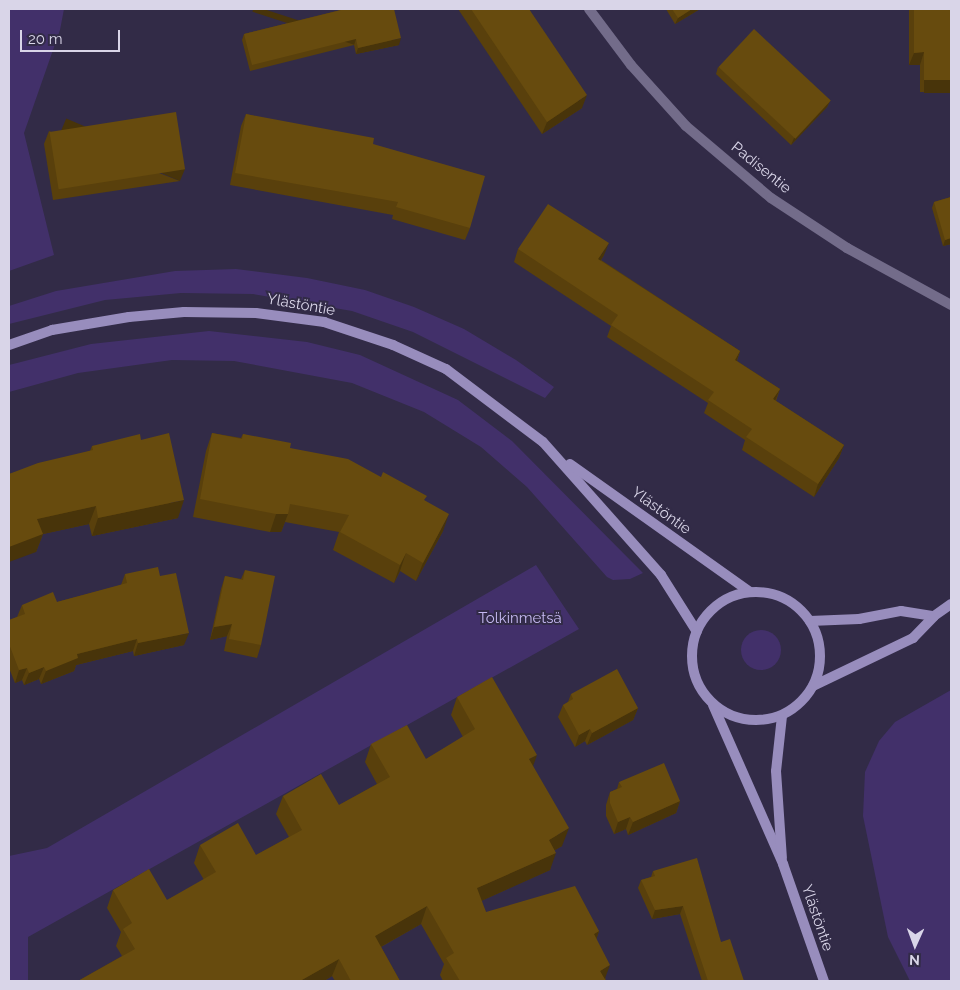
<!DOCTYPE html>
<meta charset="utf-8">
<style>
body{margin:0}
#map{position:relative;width:960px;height:990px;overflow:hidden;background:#322b47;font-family:Raleway,sans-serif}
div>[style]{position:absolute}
.green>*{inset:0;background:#42306a}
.round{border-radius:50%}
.street>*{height:10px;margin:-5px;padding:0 5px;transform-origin:5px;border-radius:5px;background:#736c8a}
.secondary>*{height:10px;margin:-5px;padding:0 5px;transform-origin:5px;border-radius:5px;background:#988dbd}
.secondary>.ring{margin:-5px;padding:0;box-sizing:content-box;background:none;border:10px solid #988dbd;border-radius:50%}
.wall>*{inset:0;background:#59400c}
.shaded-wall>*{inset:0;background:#48340a;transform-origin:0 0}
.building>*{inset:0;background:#674b0e;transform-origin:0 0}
span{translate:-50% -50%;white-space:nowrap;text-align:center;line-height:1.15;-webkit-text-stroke:4px #322b47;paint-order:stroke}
.street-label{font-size:15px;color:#d9d5e8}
.park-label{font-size:15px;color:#c4b8f0}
.frame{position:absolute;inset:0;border:10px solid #d9d5e8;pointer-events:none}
.north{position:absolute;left:890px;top:920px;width:50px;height:50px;-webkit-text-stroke:4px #322b47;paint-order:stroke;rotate:182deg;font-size:14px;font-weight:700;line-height:20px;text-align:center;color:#d9d5e8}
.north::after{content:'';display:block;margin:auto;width:18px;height:22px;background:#d9d5e8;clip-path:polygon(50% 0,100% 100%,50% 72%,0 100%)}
.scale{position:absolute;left:20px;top:30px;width:100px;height:22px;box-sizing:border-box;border:2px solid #d9d5e8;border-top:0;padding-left:6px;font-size:15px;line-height:18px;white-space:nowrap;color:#d9d5e8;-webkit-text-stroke:4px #322b47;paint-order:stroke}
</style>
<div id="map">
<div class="green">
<div style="clip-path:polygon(9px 9px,64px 9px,60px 30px,24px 133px,54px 255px,9px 271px)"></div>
<div style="clip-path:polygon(236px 269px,307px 278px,365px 290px,414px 307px,464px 329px,516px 360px,554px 387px,545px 398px,413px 332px,352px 311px,253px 294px,181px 293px,105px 300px,9px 324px,9px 306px,56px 291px,175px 271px)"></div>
<div style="clip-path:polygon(209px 331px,307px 342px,360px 355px,458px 400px,512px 441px,643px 573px,630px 579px,613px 580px,607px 577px,527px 487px,481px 447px,424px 412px,352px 383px,234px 361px,172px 360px,78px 373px,9px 392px,9px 365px,17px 363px,91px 344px)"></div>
<div style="clip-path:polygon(536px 565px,579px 629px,28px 937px,28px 981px,9px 981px,9px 856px,47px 848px)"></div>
<div class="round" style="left:741px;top:630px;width:40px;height:40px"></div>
<div style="clip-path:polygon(951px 690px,951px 981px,910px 981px,888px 937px,863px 816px,865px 772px,879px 741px,895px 722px)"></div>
</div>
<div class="street">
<div style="left:589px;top:9px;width:70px;rotate:53.1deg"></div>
<div style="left:631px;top:65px;width:82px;rotate:48deg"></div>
<div style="left:686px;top:126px;width:111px;rotate:40.3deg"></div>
<div style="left:771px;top:198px;width:91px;rotate:33.3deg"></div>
<div style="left:847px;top:248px;width:119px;rotate:28.7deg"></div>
</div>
<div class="secondary">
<div style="left:9px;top:345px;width:46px;rotate:-19.2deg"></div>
<div style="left:52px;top:330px;width:78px;rotate:-9.6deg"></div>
<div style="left:129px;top:317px;width:55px;rotate:-5.2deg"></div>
<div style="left:184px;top:312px;width:72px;rotate:0.8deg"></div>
<div style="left:256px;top:313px;width:69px;rotate:7.5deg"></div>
<div style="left:324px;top:322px;width:73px;rotate:18.4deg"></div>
<div style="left:393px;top:345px;width:58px;rotate:24.4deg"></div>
<div style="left:446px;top:369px;width:121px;rotate:37deg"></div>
<div style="left:543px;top:442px;width:178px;rotate:48.4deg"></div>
<div style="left:661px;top:575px;width:67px;rotate:57.7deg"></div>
<div style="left:570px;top:464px;width:221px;rotate:35.4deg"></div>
<div class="ring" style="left:692px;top:592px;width:118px;height:118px"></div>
<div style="left:810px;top:621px;width:49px;rotate:-2.3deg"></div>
<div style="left:859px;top:619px;width:43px;rotate:-10.8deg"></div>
<div style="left:901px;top:611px;width:33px;rotate:9deg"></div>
<div style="left:813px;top:686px;width:111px;rotate:-25.6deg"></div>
<div style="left:913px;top:638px;width:30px;rotate:-46deg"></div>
<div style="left:934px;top:616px;width:21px;rotate:-35deg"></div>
<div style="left:713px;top:705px;width:174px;rotate:66.2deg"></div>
<div style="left:783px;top:864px;width:124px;rotate:70.7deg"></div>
<div style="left:782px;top:716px;width:55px;rotate:96.2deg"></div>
<div style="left:776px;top:771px;width:87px;rotate:86.1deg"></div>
</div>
<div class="wall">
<div style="clip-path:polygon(345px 9px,399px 45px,356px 54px,354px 45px,250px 71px,242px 40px,244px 34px)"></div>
<div style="clip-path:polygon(458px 9px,529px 9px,582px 108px,542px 134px)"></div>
<div style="clip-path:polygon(666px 9px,700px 9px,675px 24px)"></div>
<div style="clip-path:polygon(909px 9px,951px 9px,951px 92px,920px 92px,920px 65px,909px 65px)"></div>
<div style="clip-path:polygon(718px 67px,830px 101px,827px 107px,791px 145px,716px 74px)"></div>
<div style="clip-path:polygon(246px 114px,373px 144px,470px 228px,465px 240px,392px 219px,393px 215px,230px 185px,241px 126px)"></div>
<div style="clip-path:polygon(49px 131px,180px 181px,53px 200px,44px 144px)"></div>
<div style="clip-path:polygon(951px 197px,951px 244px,943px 246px,932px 208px,934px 202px)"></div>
<div style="clip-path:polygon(518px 249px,604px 255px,601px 260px,740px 351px,737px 361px,780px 389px,776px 401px,844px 445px,839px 458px,814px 497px,742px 450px,745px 440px,704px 413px,708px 403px,607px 337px,611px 326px,514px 262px)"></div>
<div style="clip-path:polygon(212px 433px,241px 438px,243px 434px,290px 448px,425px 501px,443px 531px,416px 581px,400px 571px,394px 583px,333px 550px,339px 532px,285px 522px,281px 532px,270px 532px,193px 517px,206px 451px)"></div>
<div style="clip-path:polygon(141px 440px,178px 518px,92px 536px,89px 524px,43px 534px,36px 552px,9px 474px,90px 451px,92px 446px)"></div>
<div style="clip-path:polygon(245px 570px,261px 645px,257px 658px,224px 651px,227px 636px,210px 640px,221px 589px,225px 576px,241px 579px)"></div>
<div style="clip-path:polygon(125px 574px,160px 576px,184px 645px,134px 656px,133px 651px,76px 665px,74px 671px,41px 684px,39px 679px,24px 685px,22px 680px,15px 683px,9px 668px,9px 620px,17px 617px,22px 605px,57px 602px,121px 585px)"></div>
<div style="clip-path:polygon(571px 694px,638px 708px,633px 720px,587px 745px,585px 741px,575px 747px,558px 717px,563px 705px,568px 702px)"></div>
<div style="clip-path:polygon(457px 697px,533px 766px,562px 846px,555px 850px,550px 870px,481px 901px,486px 912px,599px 931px,596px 940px,606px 981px,443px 981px,440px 975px,444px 964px,421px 924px,381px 947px,400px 981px,335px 981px,332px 976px,324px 981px,78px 981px,122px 956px,116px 946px,121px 932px,107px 908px,113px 890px,167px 900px,204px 880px,194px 863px,200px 845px,256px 855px,289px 837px,276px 814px,283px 796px,339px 805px,377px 784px,365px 762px,371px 744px,426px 759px,463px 737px,451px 715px)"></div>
<div style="clip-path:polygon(619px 782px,680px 801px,676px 813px,628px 835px,626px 829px,614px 834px,606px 816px,606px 805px,610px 792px,617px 789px)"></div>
<div style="clip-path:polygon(653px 871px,721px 942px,744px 981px,702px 981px,680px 914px,652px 919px,638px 888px,641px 880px,651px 877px)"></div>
</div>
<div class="shaded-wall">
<div style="clip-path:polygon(692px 9px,700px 9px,675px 24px,678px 18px)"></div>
<div style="clip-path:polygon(401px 38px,399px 45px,356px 54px,358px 48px)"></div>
<div style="left:356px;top:39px;width:6px;height:107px;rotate:108deg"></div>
<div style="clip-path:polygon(924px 52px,920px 65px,909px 65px,914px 53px)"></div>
<div style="left:924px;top:80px;width:27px;height:13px"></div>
<div style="clip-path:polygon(587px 95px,582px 108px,542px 134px,547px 122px)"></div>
<div style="clip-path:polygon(830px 101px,827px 107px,791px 145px,794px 138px)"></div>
<div style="left:185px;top:169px;width:13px;height:129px;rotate:113deg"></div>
<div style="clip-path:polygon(951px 238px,951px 244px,943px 246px,945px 240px)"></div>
<div style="clip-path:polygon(609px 243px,604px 255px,594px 271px,598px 259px)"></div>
<div style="clip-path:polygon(740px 351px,736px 363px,735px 360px)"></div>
<div style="clip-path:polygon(780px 389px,775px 401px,773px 399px)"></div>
<div style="clip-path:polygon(844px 445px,839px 458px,814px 497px,818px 484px)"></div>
<div style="clip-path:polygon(184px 500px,178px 518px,92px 536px,98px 518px)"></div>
<div style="clip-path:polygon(96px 506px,89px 524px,43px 534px,36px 552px,9px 562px,9px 547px,37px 519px)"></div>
<div style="clip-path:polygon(276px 514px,288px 514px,281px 532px,270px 532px)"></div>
<div style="clip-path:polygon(449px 514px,443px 531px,416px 581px,423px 563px)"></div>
<div style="clip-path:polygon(406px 553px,400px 571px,394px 583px,400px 565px)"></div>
<div style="clip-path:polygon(232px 624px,227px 636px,210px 640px,214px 627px)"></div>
<div style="clip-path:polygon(189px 633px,184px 645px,134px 656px,138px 643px)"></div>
<div style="clip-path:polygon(137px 639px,133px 651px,76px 665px,74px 671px,41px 684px,46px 671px,77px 654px)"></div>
<div style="clip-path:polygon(44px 667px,39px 679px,24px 685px,29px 673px)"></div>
<div style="clip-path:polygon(27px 668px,22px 680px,15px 683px,19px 670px)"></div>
<div style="clip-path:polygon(638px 708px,633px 720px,587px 745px,592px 733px)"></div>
<div style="clip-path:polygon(590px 729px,585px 741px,575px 747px,579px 735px)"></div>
<div style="clip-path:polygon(537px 755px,531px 772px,529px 759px)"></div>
<div style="clip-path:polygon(680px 801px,676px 813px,628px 835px,633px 822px)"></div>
<div style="clip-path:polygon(630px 817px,626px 829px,614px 834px,618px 822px)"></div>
<div style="clip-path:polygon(569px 828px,562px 846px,543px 857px,549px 840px)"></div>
<div style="clip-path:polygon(556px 853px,550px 870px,470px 906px,477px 888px)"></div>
<div style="clip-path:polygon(427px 906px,421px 924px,368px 954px,375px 936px)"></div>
<div style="clip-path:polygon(683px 906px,680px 914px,652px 919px,655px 910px)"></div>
<div style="clip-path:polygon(599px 931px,593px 949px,594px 934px)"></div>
<div style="clip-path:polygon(339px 959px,332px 976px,324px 981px,300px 981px)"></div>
<div style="clip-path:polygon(610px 965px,604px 981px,600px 971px)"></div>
</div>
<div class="building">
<div style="clip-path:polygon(345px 9px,394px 9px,401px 38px,358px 48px,356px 39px,252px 65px,244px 34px)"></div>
<div style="clip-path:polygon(471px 9px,529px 9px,587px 95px,547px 122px)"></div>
<div style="clip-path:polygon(672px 9px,692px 9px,678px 18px)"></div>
<div style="clip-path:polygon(914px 9px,951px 9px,951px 80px,924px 80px,924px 52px,914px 53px)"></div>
<div style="left:754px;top:29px;width:105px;height:52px;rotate:43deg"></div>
<div style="left:176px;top:112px;width:58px;height:128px;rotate:81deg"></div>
<div style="clip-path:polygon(246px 114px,374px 138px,373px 144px,485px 176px,470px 228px,396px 207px,398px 202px,235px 173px)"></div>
<div style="clip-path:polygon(951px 197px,951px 238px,945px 240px,934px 202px)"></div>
<div style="clip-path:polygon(548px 204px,609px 243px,598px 259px,740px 351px,735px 360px,780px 389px,773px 399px,844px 445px,818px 484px,746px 437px,752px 429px,708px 400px,714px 392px,611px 325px,618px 315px,518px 249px)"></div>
<div style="clip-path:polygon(169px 433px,184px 500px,98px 518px,96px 506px,37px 519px,43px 534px,9px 547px,9px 473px,9px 474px,38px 463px,93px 450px,92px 446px,140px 434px,141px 440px)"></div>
<div style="clip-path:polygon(212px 433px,242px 439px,243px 434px,291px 443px,290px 448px,348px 459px,381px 477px,383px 472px,427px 496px,424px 500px,449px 514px,423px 563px,406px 553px,400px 565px,340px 532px,349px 515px,290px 504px,288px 514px,276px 514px,200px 499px)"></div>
<div style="clip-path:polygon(158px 567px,160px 576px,176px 573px,189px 633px,138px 643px,137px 639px,77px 654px,78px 658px,46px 671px,44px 667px,29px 673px,27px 668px,19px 670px,9px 644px,9px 625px,10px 624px,9px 620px,25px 614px,22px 605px,53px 592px,57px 602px,127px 583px,125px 574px)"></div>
<div style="clip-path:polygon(245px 570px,275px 576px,261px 645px,229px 639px,232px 624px,214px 627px,225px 576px,243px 580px)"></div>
<div style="clip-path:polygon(617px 669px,638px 708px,592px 733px,590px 729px,579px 735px,563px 705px,573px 699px,571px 694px)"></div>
<div style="clip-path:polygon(492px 677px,537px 755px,529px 759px,569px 828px,549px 840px,556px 853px,477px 888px,486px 912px,575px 886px,599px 931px,594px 934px,610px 965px,600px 971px,606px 981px,460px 981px,446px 958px,454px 953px,427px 906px,375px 936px,400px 981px,351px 981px,339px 959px,300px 981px,78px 981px,135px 949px,123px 929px,132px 923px,113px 890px,149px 869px,167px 900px,216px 872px,200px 845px,238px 823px,256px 855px,302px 830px,283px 796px,321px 774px,339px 805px,390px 777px,371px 744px,407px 725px,426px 759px,475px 729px,457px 697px)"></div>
<div style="clip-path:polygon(664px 763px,680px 801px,633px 822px,630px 817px,618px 822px,610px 803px,610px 792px,622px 787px,619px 782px)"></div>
<div style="clip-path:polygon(697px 858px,721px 942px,730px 939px,744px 981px,708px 981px,683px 906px,655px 910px,641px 880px,655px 876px,653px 871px)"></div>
</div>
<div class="street-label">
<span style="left:761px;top:168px;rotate:39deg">Padisentie</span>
<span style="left:301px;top:305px;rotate:10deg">Ylästöntie</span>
<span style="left:661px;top:511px;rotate:36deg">Ylästöntie</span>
<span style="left:817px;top:918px;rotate:71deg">Ylästöntie</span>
</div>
<div class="park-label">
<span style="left:520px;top:619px">Tolkinmetsä</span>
</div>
<div class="frame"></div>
<div class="north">N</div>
<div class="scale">20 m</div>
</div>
